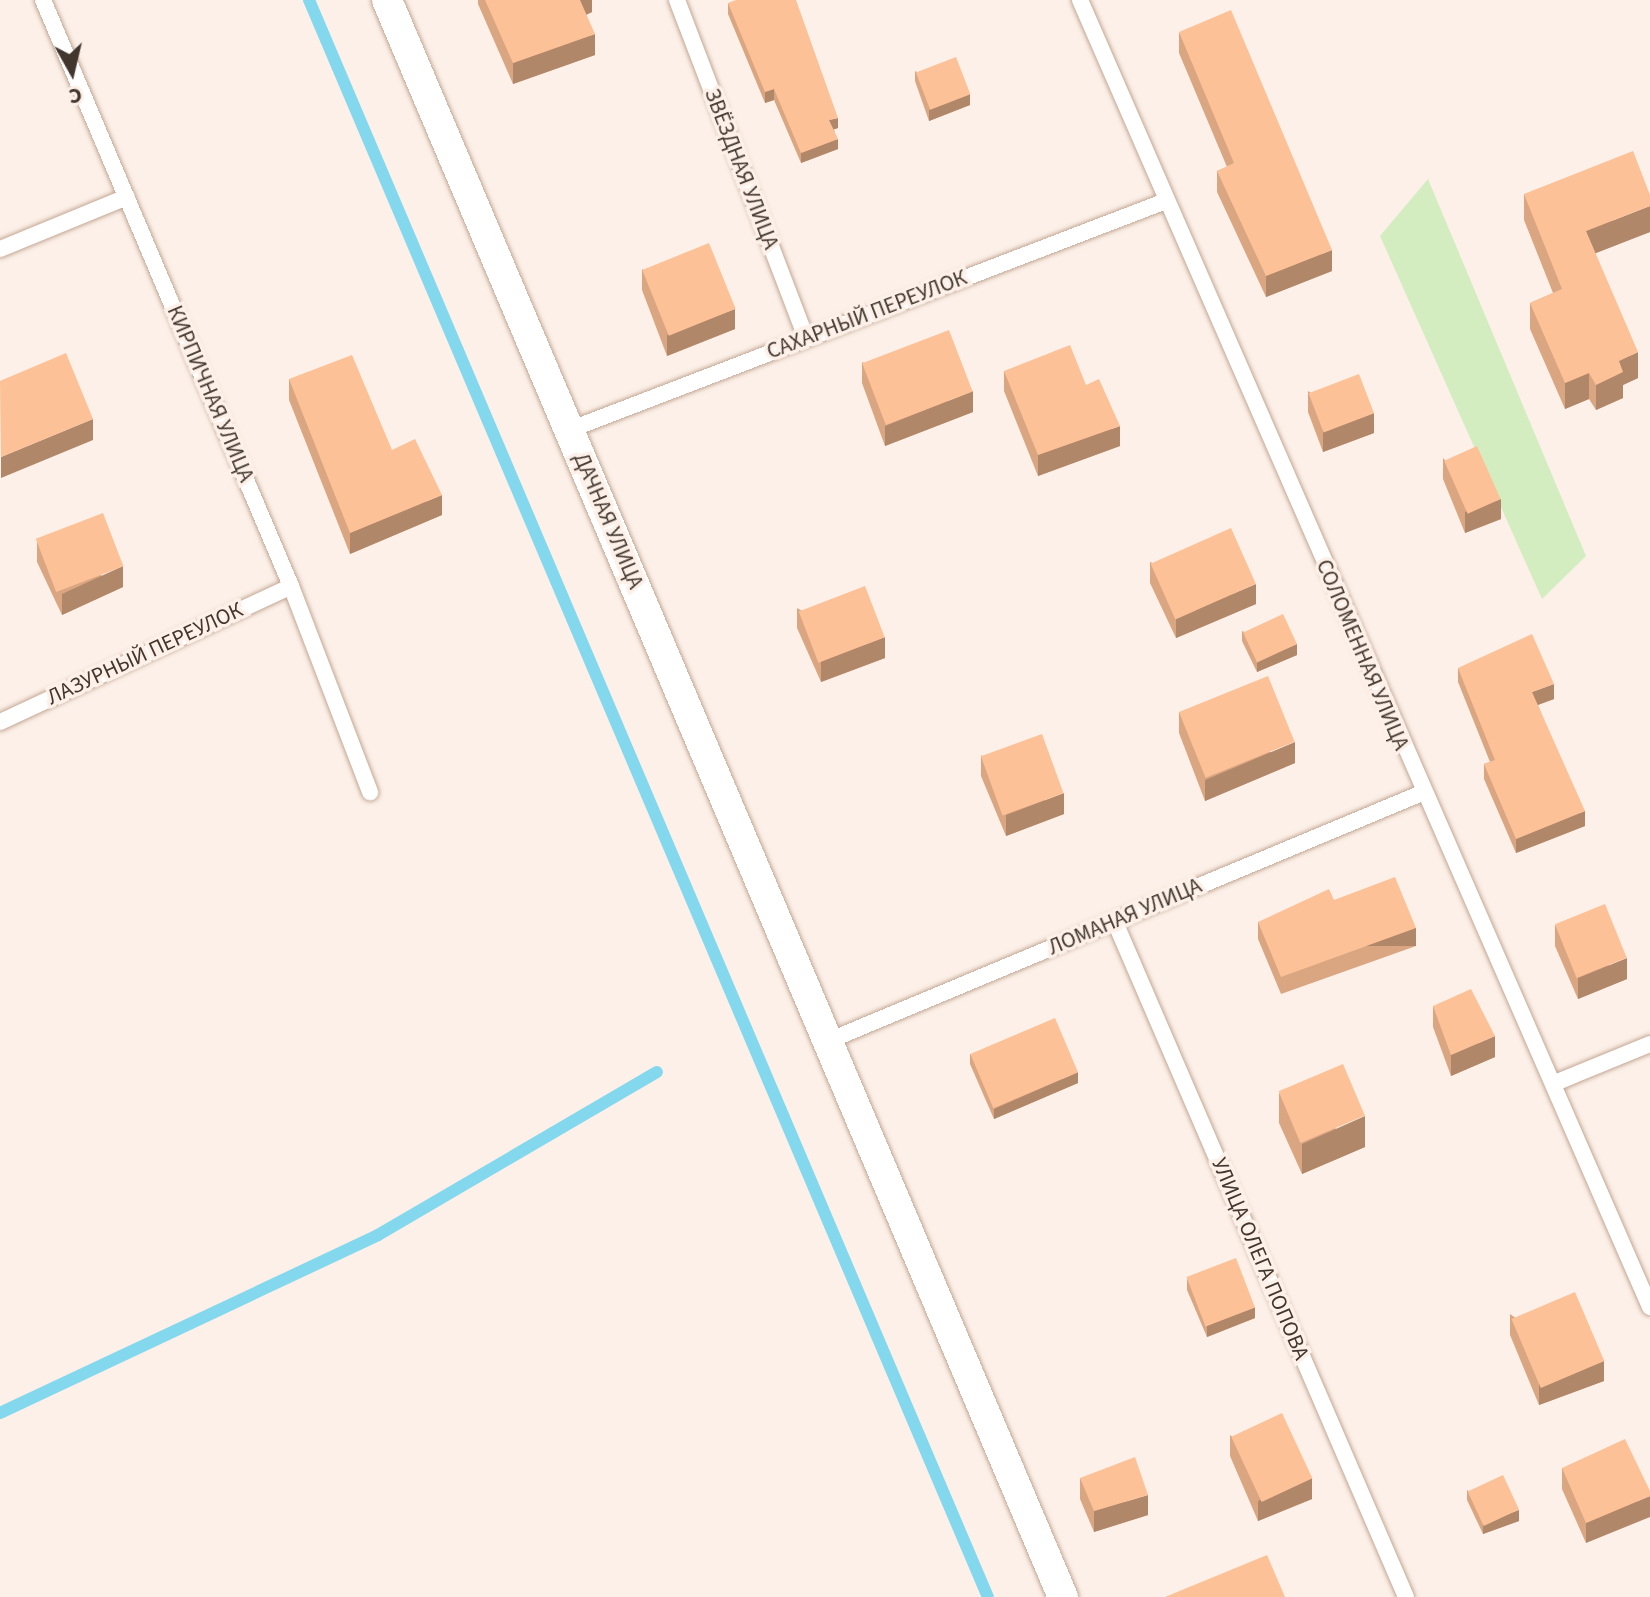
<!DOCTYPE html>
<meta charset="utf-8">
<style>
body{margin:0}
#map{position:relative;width:1650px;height:1597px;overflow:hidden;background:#fcf0e8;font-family:"Source Sans 3",sans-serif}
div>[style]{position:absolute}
.green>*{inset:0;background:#d3edc1}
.stream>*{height:12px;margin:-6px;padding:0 6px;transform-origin:6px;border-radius:6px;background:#83d8ee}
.roads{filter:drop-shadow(0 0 2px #c3a794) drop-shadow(0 0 2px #c3a794)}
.service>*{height:16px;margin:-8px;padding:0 8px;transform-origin:8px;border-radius:8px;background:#fff}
.minor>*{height:30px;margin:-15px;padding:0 15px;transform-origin:15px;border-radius:15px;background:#fff}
.wall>*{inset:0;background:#daa682}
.shaded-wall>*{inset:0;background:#b1876a;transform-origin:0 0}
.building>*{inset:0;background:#fdc197;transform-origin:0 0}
span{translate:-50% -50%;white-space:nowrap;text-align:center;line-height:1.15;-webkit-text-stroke:7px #fcf0e8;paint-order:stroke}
.street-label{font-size:22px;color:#42372f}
.north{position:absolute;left:32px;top:32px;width:80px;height:80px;-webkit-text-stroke:6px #fcf0e8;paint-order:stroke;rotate:172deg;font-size:22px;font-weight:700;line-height:32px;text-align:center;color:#42372f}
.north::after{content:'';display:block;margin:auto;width:28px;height:36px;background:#42372f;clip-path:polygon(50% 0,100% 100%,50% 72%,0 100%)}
</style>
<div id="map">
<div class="green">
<div style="clip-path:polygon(1428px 179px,1586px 556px,1542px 599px,1380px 236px)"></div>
</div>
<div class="stream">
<div style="left:309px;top:0;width:1735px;rotate:66.97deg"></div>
<div style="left:0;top:1413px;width:418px;rotate:-25.2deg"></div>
<div style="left:378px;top:1235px;width:323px;rotate:-30.3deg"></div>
</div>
<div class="roads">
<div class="service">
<div style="left:43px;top:0;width:636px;rotate:67.06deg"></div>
<div style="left:291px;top:586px;width:221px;rotate:69deg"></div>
<div style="left:677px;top:0;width:362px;rotate:69.1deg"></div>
<div style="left:1080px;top:0;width:1426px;rotate:66.44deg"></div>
<div style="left:0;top:249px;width:137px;rotate:-22.3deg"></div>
<div style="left:569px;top:430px;width:639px;rotate:-20.99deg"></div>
<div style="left:0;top:722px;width:321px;rotate:-25deg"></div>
<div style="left:1115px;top:922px;width:735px;rotate:66.68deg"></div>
<div style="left:828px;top:1041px;width:644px;rotate:-22.66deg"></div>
<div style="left:1555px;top:1083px;width:103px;rotate:-22.3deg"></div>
</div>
<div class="minor">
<div style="left:387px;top:0;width:1734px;rotate:67.06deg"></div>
</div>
</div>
<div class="wall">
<div style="clip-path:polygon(478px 0,592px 0,592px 12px,586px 15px,595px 55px,513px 84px,478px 4px)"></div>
<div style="clip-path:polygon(728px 3px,838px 128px,834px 129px,838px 149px,801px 163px,774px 100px,765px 103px,728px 14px)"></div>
<div style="clip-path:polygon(1179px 32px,1332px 271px,1266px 297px,1217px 192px,1217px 171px,1227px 167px,1179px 53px)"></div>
<div style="clip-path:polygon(915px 71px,970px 105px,929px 121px,915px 81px)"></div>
<div style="clip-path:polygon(1524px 194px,1650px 232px,1595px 253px,1638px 378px,1623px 385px,1623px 398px,1596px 410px,1589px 399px,1565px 409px,1530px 329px,1530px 303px,1553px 293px,1524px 220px)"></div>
<div style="clip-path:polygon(642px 269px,735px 329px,667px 356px,642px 290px)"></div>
<div style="clip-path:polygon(862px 362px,973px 412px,885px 446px,862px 383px)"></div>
<div style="clip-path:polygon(1004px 371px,1086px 385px,1120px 446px,1038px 476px,1004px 391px)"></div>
<div style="clip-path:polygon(289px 379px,442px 515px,350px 554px,289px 400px)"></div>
<div style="clip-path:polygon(1308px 391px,1374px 433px,1323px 452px,1308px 412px)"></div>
<div style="clip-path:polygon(1443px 458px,1501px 519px,1465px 533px,1443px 479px)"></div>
<div style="clip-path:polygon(37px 541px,123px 587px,62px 615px,37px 562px)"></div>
<div style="clip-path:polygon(1150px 562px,1256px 604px,1176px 638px,1150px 583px)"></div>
<div style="clip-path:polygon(797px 608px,885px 658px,821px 682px,797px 628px)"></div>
<div style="clip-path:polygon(1242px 631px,1297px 655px,1257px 672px,1242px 641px)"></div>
<div style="clip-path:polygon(1458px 668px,1554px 699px,1538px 705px,1585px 826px,1516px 853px,1484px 779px,1484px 764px,1490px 762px,1458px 682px)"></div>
<div style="clip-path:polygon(1179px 712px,1295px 763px,1205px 801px,1179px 733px)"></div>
<div style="clip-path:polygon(981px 755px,1064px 814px,1006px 836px,981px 776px)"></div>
<div style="clip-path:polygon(1334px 900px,1416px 946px,1281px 994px,1258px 939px,1258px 922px)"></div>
<div style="clip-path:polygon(1555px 925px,1627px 979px,1578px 999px,1555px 946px)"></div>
<div style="clip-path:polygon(1433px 1006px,1495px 1057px,1451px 1076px,1433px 1027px)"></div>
<div style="clip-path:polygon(970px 1054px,1078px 1083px,994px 1119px,970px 1064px)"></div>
<div style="clip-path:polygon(1279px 1093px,1365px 1147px,1302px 1174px,1279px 1123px)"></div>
<div style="clip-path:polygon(1187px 1279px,1255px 1318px,1207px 1337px,1187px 1290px)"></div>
<div style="clip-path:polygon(1510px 1314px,1604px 1381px,1539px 1405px,1510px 1335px)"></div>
<div style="clip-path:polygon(1230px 1435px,1312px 1499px,1258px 1521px,1230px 1456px)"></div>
<div style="clip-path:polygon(1562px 1468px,1650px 1491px,1586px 1543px,1562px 1489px)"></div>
<div style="clip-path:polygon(1080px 1478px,1148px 1515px,1094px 1532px,1080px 1499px)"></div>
<div style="clip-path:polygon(1467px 1490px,1519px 1521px,1483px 1534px,1467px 1500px)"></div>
</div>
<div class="shaded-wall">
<div style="clip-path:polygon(579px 0,592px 0,592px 12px,579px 18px)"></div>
<div style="clip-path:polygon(595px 34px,595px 55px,513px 84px,513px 63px)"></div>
<div style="clip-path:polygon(774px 89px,774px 100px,765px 103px,765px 92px)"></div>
<div style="clip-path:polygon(970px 94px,970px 105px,929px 121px,929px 110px)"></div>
<div style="clip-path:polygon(838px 118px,838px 128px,829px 131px,829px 120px)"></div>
<div style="clip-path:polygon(838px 139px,838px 149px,801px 163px,801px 153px)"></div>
<div style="clip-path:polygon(1650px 206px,1650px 232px,1586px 257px,1586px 231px)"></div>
<div style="clip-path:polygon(1332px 250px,1332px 271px,1266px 297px,1266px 276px)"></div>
<div style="clip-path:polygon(735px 309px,735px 329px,667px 356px,667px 335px)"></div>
<div style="clip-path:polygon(1638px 352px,1638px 378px,1623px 385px,1623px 398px,1596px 410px,1596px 385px,1619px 361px)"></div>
<div style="clip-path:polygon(1589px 373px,1589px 399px,1565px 409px,1565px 383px)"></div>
<div style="clip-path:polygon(973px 391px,973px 412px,885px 446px,885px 426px)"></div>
<div style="clip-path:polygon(1374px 413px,1374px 433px,1323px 452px,1323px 431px)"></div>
<div style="clip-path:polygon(93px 419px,93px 440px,1px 478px,1px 457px)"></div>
<div style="clip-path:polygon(1120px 426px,1120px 446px,1038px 476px,1038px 455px)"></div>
<div style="clip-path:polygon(442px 495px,442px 515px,350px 554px,350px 533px)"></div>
<div style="clip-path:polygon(1501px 499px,1501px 519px,1465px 533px,1465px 512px)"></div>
<div style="clip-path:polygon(123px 566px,123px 587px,62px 615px,62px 594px)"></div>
<div style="clip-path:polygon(1256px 584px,1256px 604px,1176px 638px,1176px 618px)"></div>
<div style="clip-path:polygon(885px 637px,885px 658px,821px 682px,821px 661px)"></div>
<div style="clip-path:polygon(1297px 644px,1297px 655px,1257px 672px,1257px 661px)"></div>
<div style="clip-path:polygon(1554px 684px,1554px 699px,1532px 707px,1532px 692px)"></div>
<div style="clip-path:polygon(1295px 742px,1295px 763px,1205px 801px,1205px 780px)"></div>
<div style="clip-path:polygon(1064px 793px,1064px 814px,1006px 836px,1006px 815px)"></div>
<div style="clip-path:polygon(1585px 811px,1585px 826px,1516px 853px,1516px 839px)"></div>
<div style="left:1416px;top:928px;width:18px;height:144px;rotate:90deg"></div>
<div style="clip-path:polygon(1627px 958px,1627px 979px,1578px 999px,1578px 978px)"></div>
<div style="clip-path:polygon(1495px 1036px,1495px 1057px,1451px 1076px,1451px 1055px)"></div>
<div style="clip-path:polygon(1078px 1072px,1078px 1083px,994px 1119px,994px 1109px)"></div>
<div style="clip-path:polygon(1365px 1116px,1365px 1147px,1302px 1174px,1302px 1144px)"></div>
<div style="clip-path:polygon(1255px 1307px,1255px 1318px,1207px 1337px,1207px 1326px)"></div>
<div style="clip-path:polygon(1604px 1361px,1604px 1381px,1539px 1405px,1539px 1384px)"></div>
<div style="clip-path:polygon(1312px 1478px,1312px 1499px,1258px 1521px,1258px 1501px)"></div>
<div style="clip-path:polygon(1148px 1495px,1148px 1515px,1094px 1532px,1094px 1511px)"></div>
<div style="clip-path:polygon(1650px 1496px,1650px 1517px,1586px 1543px,1586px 1523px)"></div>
<div style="clip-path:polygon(1519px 1510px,1519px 1521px,1483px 1534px,1483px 1523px)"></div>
</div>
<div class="building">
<div style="clip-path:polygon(485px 0,580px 0,595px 34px,513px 63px)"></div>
<div style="clip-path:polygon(736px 0,796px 0,838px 118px,829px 120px,838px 139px,801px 153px,774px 89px,765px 92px,728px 3px)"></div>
<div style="clip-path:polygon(1231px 10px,1332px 250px,1266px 276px,1217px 171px,1234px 163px,1179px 32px)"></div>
<div style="left:956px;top:57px;width:40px;height:43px;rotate:69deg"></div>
<div style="clip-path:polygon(1633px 151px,1650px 195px,1650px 206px,1586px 231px,1638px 352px,1619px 361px,1623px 372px,1596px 385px,1589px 373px,1565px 383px,1530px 303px,1562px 289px,1524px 194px)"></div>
<div style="left:709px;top:243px;width:71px;height:72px;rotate:68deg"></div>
<div style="left:949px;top:330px;width:66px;height:93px;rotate:69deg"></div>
<div style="clip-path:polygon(1070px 345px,1086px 385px,1099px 379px,1120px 426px,1038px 455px,1004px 371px)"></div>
<div style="clip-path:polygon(66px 353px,93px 419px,1px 457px,0 381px)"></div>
<div style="clip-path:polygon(352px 355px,392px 450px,415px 439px,442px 495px,350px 533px,289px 379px)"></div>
<div style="left:1359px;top:374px;width:42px;height:54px;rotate:69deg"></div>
<div style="left:1477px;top:446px;width:58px;height:36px;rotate:66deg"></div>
<div style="left:103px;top:513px;width:57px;height:72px;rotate:69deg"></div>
<div style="left:1231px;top:528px;width:61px;height:88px;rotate:66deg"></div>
<div style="left:865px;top:586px;width:55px;height:71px;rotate:69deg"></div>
<div style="left:1283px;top:614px;width:33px;height:44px;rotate:65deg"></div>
<div style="clip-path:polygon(1532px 634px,1554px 684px,1532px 692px,1585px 811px,1516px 839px,1484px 764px,1495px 760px,1458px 668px)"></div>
<div style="left:1268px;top:676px;width:71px;height:96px;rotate:68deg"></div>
<div style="left:1042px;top:734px;width:63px;height:65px;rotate:70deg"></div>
<div style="clip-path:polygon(1395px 877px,1416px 928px,1281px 977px,1258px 922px,1329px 889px,1334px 900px)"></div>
<div style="left:1605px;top:904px;width:58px;height:54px;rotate:68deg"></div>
<div style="clip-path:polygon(1471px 989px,1495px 1036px,1451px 1055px,1433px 1006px)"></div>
<div style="left:1055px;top:1018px;width:59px;height:92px;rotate:67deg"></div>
<div style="left:1343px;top:1064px;width:56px;height:70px;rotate:67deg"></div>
<div style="left:1236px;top:1258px;width:53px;height:53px;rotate:69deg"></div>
<div style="left:1575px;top:1292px;width:75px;height:69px;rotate:67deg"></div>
<div style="left:1282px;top:1413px;width:72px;height:56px;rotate:65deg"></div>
<div style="clip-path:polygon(1625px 1439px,1650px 1491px,1650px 1496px,1586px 1523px,1562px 1468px)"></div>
<div style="clip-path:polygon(1135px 1457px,1148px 1495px,1094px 1511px,1080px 1478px)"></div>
<div style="left:1503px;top:1475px;width:38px;height:39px;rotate:65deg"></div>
<div style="clip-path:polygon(1267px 1555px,1285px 1597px,1165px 1597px)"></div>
</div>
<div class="street-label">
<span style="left:741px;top:169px;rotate:69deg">ЗВЁЗДНАЯ УЛИЦА</span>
<span style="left:867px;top:315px;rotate:-21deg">САХАРНЫЙ ПЕРЕУЛОК</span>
<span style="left:210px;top:394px;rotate:67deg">КИРПИЧНАЯ УЛИЦА</span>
<span style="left:608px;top:521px;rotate:67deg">ДАЧНАЯ УЛИЦА</span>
<span style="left:145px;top:654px;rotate:-25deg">ЛАЗУРНЫЙ ПЕРЕУЛОК</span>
<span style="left:1362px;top:655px;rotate:67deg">СОЛОМЕННАЯ УЛИЦА</span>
<span style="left:1125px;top:917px;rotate:-23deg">ЛОМАНАЯ УЛИЦА</span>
<span style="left:1260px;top:1259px;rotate:67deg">УЛИЦА ОЛЕГА ПОПОВА</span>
</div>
<div class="north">С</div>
</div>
